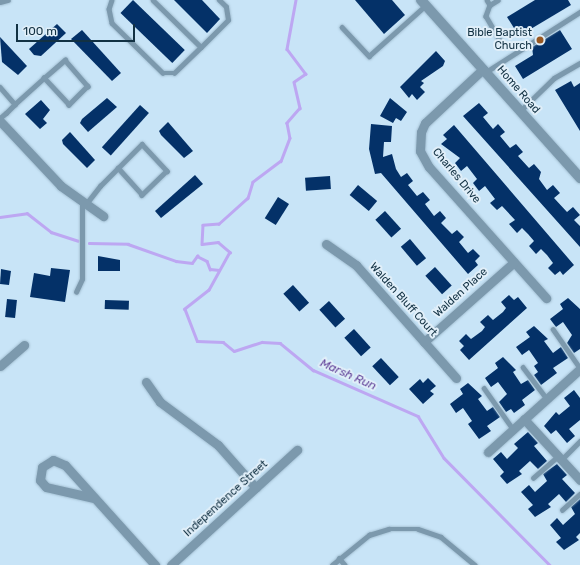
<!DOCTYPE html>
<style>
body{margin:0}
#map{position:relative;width:580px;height:565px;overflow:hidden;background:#c8e4f7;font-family:Rubik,sans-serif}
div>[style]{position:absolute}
.stream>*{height:2.5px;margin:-1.25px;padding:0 1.25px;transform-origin:1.25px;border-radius:1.25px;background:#bda7f2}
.building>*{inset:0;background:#043168;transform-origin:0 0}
.roads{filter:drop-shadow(0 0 1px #a4c0d3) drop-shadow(0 0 1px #a4c0d3)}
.service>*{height:4.5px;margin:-2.25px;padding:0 2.25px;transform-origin:2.25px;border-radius:2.25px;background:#7c99ad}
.minor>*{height:9px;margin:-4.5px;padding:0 4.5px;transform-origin:4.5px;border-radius:4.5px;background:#7c99ad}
.tertiary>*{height:10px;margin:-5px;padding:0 5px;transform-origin:5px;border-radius:5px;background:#7c99ad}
.dots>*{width:11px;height:11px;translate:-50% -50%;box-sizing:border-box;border:2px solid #e1eff9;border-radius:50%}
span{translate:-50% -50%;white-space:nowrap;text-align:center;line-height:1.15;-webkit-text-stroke:4px #e1eff9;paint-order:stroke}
.poi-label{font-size:11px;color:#123143}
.right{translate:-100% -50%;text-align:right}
.street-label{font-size:11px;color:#123143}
.water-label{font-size:12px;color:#614299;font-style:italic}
.scale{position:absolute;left:16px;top:24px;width:119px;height:18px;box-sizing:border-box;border:2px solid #123143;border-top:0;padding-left:5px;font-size:12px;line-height:14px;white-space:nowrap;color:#123143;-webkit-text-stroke:3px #e1eff9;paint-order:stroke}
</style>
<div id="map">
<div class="stream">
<div style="left:296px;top:0;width:50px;rotate:100.4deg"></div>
<div style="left:287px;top:49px;width:31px;rotate:53deg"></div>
<div style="left:306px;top:74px;width:14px;rotate:146deg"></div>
<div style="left:294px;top:82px;width:27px;rotate:77deg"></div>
<div style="left:300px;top:108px;width:20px;rotate:131deg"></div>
<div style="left:287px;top:123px;width:15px;rotate:79deg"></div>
<div style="left:290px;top:138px;width:25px;rotate:111deg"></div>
<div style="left:281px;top:161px;width:35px;rotate:143deg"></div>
<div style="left:253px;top:182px;width:17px;rotate:107deg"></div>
<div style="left:248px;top:198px;width:39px;rotate:138deg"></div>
<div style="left:219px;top:224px;width:16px;rotate:176deg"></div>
<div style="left:203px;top:225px;width:19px;rotate:93deg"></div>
<div style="left:202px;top:244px;width:16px;rotate:-7deg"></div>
<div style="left:218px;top:242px;width:16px;rotate:40deg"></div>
<div style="left:230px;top:252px;width:43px;rotate:118.9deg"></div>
<div style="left:209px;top:290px;width:31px;rotate:142deg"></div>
<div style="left:185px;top:309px;width:34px;rotate:69deg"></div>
<div style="left:197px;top:341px;width:26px;rotate:2deg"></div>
<div style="left:223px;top:342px;width:14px;rotate:39deg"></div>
<div style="left:234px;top:351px;width:29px;rotate:-18deg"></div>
<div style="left:262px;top:342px;width:18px;rotate:3deg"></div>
<div style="left:280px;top:343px;width:43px;rotate:39.3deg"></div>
<div style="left:313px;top:370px;width:115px;rotate:23.7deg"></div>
<div style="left:418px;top:416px;width:49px;rotate:58.2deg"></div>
<div style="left:444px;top:458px;width:151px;rotate:45.3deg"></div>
<div style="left:0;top:217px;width:27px;rotate:-8deg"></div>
<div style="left:27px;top:213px;width:31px;rotate:38deg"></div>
<div style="left:51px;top:232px;width:28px;rotate:18deg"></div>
<div style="left:89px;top:243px;width:39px;rotate:1deg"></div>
<div style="left:128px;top:244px;width:51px;rotate:19.5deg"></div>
<div style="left:176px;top:261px;width:16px;rotate:7deg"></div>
<div style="left:192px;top:263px;width:9px;rotate:-54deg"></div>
<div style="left:197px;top:256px;width:11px;rotate:27deg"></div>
<div style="left:207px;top:261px;width:9px;rotate:69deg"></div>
<div style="left:210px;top:269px;width:9px;rotate:6deg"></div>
</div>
<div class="building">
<div style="left:133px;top:0;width:72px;height:18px;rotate:44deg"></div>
<div style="clip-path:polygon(174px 0,202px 0,220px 19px,207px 33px)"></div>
<div style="clip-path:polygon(355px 0,392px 0,405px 15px,384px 34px)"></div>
<div style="clip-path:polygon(535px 0,568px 0,571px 5px,519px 36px,507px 17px)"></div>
<div style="clip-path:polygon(57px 24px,66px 33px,41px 56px,34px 55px,29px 49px)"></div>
<div style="clip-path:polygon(82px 30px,121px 73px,112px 81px,71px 39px)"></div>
<div style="clip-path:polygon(560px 30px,572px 49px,523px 79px,515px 66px,533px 55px,532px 47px)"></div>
<div style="clip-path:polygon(0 37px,27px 66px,18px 75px,2px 62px)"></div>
<div style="clip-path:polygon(436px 51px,445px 61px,443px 66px,421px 81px,424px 83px,420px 87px,425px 92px,417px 100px,412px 94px,409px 98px,400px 87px)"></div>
<div style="clip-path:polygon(571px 81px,574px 87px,580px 83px,580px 131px,555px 90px)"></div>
<div style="clip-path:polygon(107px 98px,117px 107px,88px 132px,80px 123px,82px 119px)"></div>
<div style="clip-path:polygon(390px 98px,407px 112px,401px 121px,396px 118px,393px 123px,380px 116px)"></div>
<div style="clip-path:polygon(41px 100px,50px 110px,43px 119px,47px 123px,40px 129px,25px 114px)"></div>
<div style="clip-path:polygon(479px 103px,488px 113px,483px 117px,493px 129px,498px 124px,505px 132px,500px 136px,510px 148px,516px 144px,523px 152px,518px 156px,529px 168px,534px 164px,541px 172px,539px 179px,547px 190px,553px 185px,560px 193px,554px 198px,567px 212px,573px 207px,580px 215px,574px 220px,580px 226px,580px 247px,463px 116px)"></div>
<div style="left:140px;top:105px;width:12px;height:57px;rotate:42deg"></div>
<div style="clip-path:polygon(168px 122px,193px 151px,184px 158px,161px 135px,159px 131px)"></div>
<div style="clip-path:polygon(371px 124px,392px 126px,391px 142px,384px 142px,383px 157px,392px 154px,396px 169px,401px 177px,407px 173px,413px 181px,408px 185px,417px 196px,423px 192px,430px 200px,425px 204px,434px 216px,440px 211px,446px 218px,441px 223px,452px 234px,457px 230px,464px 237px,459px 242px,468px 253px,473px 249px,480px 256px,475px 261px,478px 265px,468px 274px,381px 173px,375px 174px,369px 149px)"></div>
<div style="clip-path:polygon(454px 125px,574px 265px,563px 275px,560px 271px,555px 275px,548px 268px,553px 263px,547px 255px,541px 249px,536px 254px,529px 246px,534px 241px,528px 234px,522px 228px,517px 233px,509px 224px,515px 220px,502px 206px,497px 210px,490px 203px,495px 199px,485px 186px,479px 191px,473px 183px,477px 179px,467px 166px,461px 171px,455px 163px,460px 158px,441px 144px,447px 139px,443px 135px)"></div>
<div style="clip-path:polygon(70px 132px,95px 160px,87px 168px,63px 144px,62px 140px)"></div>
<div style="clip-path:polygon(195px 175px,203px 184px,161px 218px,155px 211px)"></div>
<div style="left:330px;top:176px;width:13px;height:25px;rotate:86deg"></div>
<div style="left:358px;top:185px;width:25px;height:13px;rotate:40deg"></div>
<div style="left:278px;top:197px;width:13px;height:25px;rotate:32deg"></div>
<div style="left:385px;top:211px;width:24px;height:13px;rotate:48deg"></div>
<div style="left:410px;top:239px;width:25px;height:12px;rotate:50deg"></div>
<div style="clip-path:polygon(98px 256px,120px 260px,120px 271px,98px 271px)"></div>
<div style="left:435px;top:267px;width:25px;height:13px;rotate:48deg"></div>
<div style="clip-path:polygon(51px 268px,70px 270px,65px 302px,30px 297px,34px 273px,50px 276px)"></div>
<div style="clip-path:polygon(1px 269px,11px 271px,9px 285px,0 284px)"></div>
<div style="left:293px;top:285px;width:24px;height:13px;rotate:48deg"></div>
<div style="clip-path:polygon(509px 295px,514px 300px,518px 297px,527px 308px,469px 360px,460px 350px,464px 346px,459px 341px,466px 334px,471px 339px,482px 331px,485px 327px,480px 322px,488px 315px,493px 320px,503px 312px,506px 308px,501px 302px)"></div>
<div style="clip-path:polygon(568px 298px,580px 309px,580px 349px,574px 353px,567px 343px,572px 335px,563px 322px,556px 327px,550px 319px,563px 309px,560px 304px)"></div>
<div style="left:7px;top:299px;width:10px;height:18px;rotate:6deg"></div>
<div style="left:105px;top:300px;width:24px;height:9px;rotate:2deg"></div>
<div style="left:329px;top:301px;width:24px;height:13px;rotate:48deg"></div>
<div style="clip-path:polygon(534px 326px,548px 339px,544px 341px,553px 353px,561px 347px,568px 358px,553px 368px,557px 373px,541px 385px,534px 375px,538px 372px,534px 366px,538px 363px,529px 350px,522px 355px,516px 347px,530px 337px,526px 332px)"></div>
<div style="left:354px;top:329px;width:25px;height:13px;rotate:48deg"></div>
<div style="clip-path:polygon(503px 357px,516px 370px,513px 372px,521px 384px,528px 380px,535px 390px,522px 400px,525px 405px,514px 413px,511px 409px,506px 412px,499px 402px,507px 394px,498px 382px,491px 387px,485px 378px,498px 368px,495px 363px)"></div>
<div style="left:381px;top:358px;width:26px;height:12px;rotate:47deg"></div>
<div style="clip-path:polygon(428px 378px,436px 386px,430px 391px,434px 394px,423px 404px,409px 389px,420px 379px,423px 383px)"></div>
<div style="clip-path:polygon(468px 383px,482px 396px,478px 399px,487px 411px,493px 407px,500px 417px,487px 426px,491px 431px,479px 439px,468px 424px,472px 421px,463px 408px,456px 413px,450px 404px,463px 394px,460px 389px)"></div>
<div style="clip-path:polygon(574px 390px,580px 398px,580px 420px,569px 429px,575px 436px,567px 443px,556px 430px,551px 434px,544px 426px,556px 412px,559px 415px,570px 406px,564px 398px)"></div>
<div style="clip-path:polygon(528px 432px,538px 443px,534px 446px,547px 461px,538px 469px,530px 461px,519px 471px,522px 474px,507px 484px,500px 476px,504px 472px,493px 459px,501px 452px,507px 459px,518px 448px,514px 444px)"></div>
<div style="clip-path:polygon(557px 464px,567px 475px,562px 479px,575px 493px,566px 502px,559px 494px,548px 504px,551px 507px,535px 517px,528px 509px,533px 505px,521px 492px,529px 485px,535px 492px,547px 481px,543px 474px)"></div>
<div style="clip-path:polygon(580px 499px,580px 533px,576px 537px,579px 540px,564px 550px,556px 542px,561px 538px,550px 525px,557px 518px,563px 525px,575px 514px,571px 507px)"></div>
</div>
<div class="roads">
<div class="service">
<div style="left:112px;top:0;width:9px;rotate:108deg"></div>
<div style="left:109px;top:9px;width:14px;rotate:78deg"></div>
<div style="left:112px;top:23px;width:71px;rotate:44.4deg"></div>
<div style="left:163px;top:73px;width:11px"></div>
<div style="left:174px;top:73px;width:37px;rotate:-44deg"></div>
<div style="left:153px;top:0;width:67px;rotate:44.4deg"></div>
<div style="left:201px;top:47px;width:38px;rotate:-45deg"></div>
<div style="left:228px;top:20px;width:13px;rotate:-99deg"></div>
<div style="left:226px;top:7px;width:10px;rotate:-135deg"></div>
<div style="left:487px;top:0;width:6px;rotate:59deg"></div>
<div style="left:490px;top:5px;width:9px;rotate:-32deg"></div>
<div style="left:0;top:2px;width:8px;rotate:-14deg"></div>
<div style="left:490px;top:5px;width:12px;rotate:110deg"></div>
<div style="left:486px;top:16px;width:30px;rotate:60deg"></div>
<div style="left:342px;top:27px;width:40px;rotate:47deg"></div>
<div style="left:369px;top:56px;width:76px;rotate:-41.8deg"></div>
<div style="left:486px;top:72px;width:112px;rotate:-32.6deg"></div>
<div style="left:0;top:87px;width:23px;rotate:49deg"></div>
<div style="left:520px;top:111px;width:47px;rotate:-44.1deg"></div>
<div style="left:554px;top:78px;width:30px;rotate:-30deg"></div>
<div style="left:0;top:118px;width:8px;rotate:-40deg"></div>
<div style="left:6px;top:113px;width:13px;rotate:-45deg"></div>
<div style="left:15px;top:104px;width:39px;rotate:-42deg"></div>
<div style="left:44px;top:78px;width:28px;rotate:-41deg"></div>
<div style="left:65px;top:60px;width:35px;rotate:49deg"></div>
<div style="left:88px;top:86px;width:27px;rotate:135deg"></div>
<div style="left:69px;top:105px;width:37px;rotate:-133deg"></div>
<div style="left:86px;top:204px;width:23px;rotate:-52deg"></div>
<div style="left:100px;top:186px;width:59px;rotate:-45deg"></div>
<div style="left:142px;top:144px;width:37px;rotate:47deg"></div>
<div style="left:167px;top:171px;width:35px;rotate:136deg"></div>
<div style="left:142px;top:195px;width:36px;rotate:-132deg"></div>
<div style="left:76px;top:292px;width:14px;rotate:-65deg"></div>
<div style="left:82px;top:279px;width:78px;rotate:-90deg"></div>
<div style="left:553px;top:329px;width:47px;rotate:55.3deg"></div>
<div style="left:523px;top:367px;width:40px;rotate:53deg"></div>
<div style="left:484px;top:388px;width:50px;rotate:54.7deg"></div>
<div style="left:561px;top:460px;width:27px;rotate:-45deg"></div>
<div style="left:533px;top:478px;width:33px;rotate:-41deg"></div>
<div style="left:562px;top:510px;width:24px;rotate:-42deg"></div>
<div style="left:339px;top:558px;width:9px;rotate:49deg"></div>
<div style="left:332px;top:565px;width:48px;rotate:-39deg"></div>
<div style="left:369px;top:535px;width:21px;rotate:-17deg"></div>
<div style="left:389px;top:529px;width:29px"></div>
<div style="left:418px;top:529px;width:24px;rotate:19deg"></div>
<div style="left:441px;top:537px;width:44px;rotate:39.5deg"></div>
</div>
<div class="minor">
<div style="left:483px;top:69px;width:79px;rotate:137deg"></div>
<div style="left:425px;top:123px;width:10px;rotate:114deg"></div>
<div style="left:421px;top:132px;width:19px;rotate:93deg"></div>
<div style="left:420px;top:151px;width:18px;rotate:61deg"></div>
<div style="left:429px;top:167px;width:176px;rotate:48.2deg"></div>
<div style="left:0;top:121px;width:89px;rotate:46.8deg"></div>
<div style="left:61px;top:186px;width:52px;rotate:35.5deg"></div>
<div style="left:326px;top:244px;width:37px;rotate:35deg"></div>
<div style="left:356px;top:265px;width:151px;rotate:48.5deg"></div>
<div style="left:424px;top:342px;width:120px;rotate:-41.6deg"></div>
<div style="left:0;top:366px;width:32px;rotate:-41deg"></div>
<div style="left:146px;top:382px;width:24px;rotate:55deg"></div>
<div style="left:160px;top:402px;width:72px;rotate:36.6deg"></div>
<div style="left:218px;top:445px;width:57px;rotate:48.5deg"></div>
<div style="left:524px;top:419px;width:83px;rotate:47.4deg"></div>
<div style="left:488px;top:452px;width:124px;rotate:-42.1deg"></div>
<div style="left:94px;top:498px;width:49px;rotate:-167.1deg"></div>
<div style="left:46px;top:487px;width:9px;rotate:-131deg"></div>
<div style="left:40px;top:480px;width:13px;rotate:-81deg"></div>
<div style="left:42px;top:467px;width:13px;rotate:-32deg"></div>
<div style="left:53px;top:460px;width:13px;rotate:23deg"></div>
<div style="left:65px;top:465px;width:135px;rotate:48deg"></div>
<div style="left:171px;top:565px;width:171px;rotate:-42.4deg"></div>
</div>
<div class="tertiary">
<div style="left:421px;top:0;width:239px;rotate:48.2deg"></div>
</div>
</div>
<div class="dots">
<div style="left:540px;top:40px;background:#975721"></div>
</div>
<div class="poi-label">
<span class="right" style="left:532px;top:40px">Bible Baptist<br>Church</span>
</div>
<div class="street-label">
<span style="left:518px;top:90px;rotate:49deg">Home Road</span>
<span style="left:456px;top:176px;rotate:50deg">Charles Drive</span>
<span style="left:461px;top:293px;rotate:-42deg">Walden Place</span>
<span style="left:403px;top:300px;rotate:48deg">Walden Bluff Court</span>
<span style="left:226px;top:499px;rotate:-42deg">Independence Street</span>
</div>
<div class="water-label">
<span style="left:348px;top:375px;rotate:24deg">Marsh Run</span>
</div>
<div class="scale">100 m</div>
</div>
